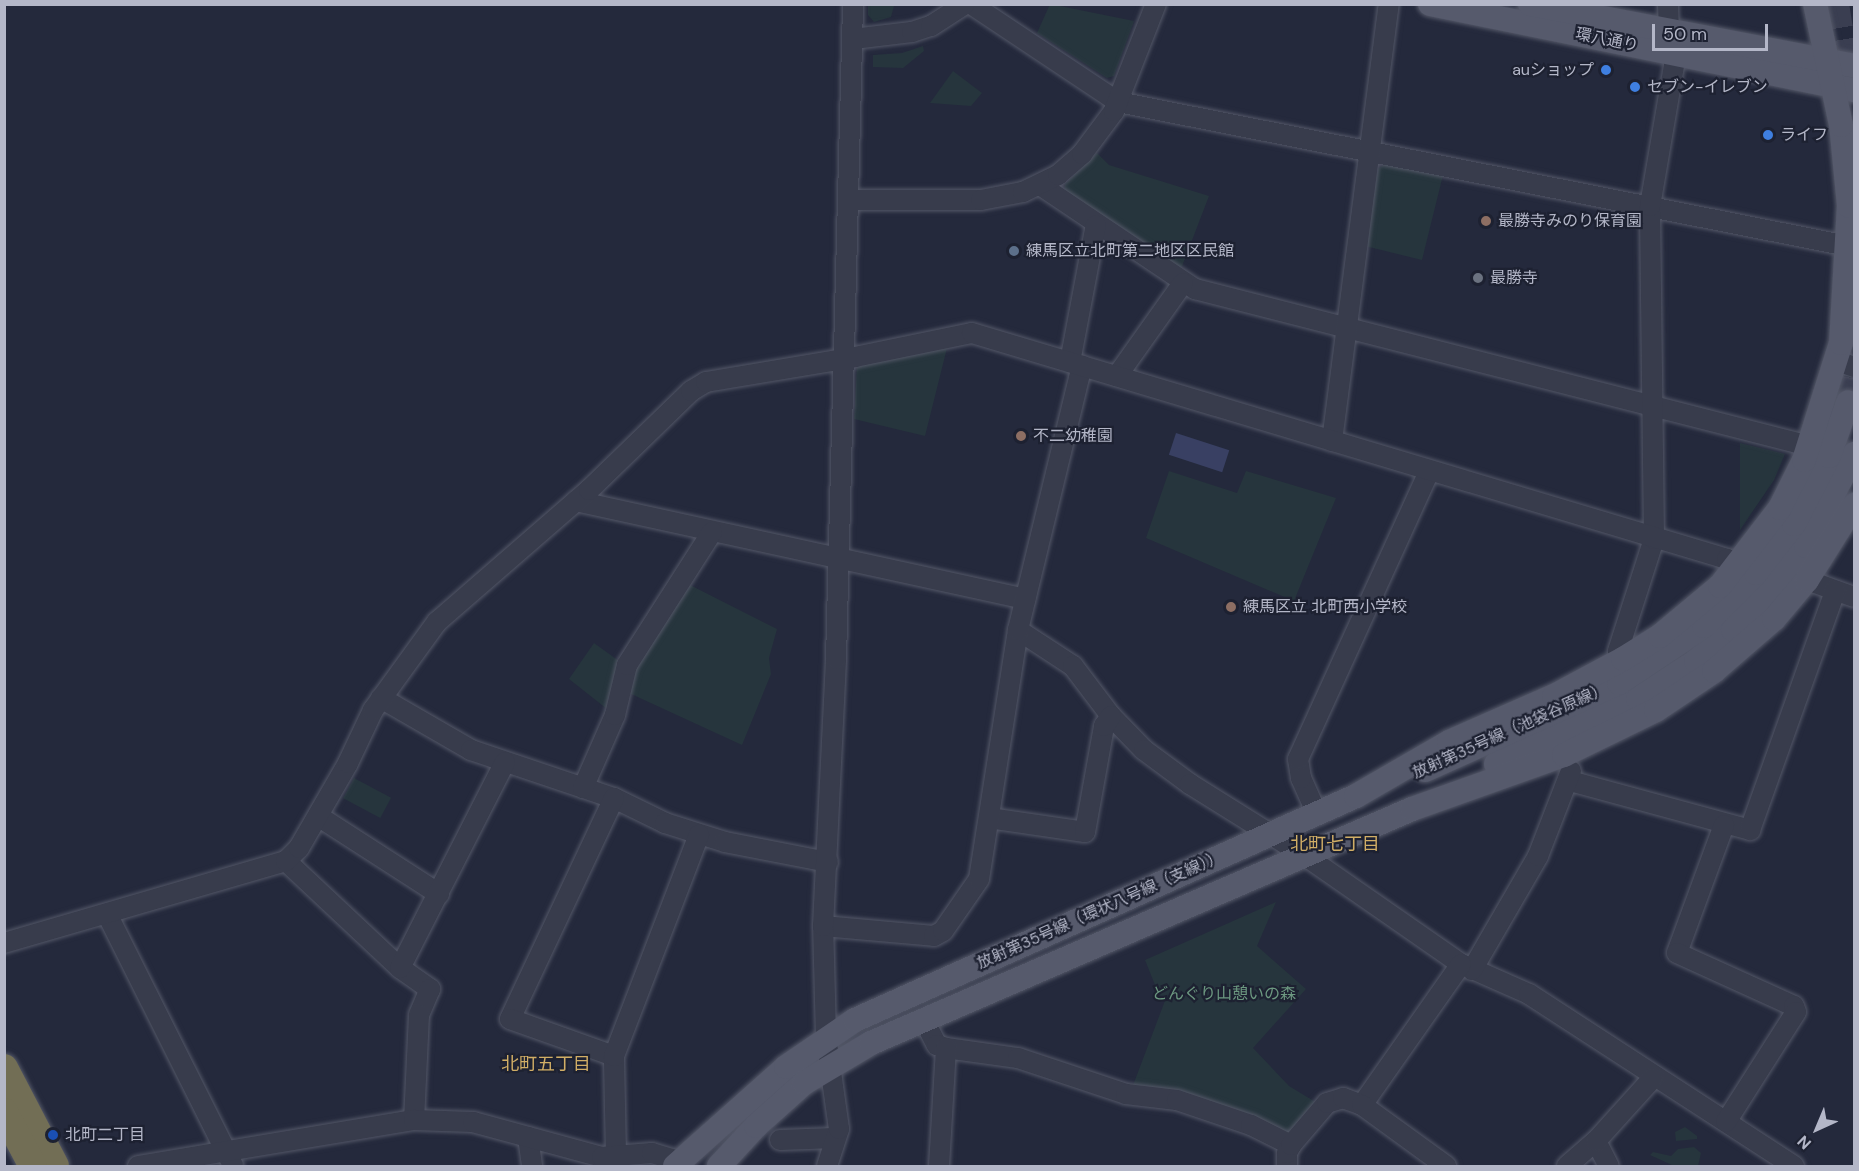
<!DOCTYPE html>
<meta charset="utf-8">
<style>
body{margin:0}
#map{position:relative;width:1859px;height:1171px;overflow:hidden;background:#24293c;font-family:"DM Sans","Noto Sans JP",sans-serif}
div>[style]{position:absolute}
.green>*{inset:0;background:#26353d;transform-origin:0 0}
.water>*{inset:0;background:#394063;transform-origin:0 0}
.major-tunnel>*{height:24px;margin-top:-12px;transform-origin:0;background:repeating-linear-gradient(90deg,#3a3e51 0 24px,transparent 0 36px)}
.roads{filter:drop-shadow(0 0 2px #535767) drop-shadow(0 0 2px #535767)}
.minor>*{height:20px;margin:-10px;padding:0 10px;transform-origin:10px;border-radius:10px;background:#383c4c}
.major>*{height:24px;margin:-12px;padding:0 12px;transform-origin:12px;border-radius:12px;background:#565a6c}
.highway>*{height:28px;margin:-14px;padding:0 14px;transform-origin:14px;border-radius:14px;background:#726e55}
.dots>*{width:16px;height:16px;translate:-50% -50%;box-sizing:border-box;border:3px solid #1d2131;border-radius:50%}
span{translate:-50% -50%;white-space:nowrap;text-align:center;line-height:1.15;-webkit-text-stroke:4.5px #1d2131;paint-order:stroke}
.street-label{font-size:16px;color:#b4b7c8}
.poi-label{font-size:16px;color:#b4b7c8}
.right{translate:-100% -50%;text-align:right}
.left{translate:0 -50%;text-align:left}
.park-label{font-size:16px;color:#6c9880}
.neighbourhood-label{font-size:18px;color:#d1ae66}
.frame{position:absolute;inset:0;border:6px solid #b4b7c8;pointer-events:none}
.north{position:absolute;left:1787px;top:1099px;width:60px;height:60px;-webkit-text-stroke:4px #1d2131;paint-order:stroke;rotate:224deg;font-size:16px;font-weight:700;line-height:24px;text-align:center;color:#b4b7c8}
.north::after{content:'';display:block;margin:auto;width:21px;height:27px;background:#b4b7c8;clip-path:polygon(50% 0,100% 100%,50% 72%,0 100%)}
.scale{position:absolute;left:1652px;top:24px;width:116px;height:27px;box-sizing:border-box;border:3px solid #b4b7c8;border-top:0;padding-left:8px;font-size:18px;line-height:21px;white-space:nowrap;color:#b4b7c8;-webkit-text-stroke:4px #1d2131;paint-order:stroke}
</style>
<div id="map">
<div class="green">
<div style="clip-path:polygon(1050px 4px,1134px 21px,1114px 76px,1107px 78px,1037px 33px)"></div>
<div style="clip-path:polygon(868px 5px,894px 6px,891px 17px,874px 22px,868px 15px)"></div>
<div style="clip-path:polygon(923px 46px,924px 51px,903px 68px,873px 67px,873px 55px,902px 53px)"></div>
<div style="clip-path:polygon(953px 71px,982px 93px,971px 106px,930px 103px)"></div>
<div style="clip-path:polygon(1097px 153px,1109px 165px,1209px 196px,1181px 269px,1064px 191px,1065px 184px)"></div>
<div style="clip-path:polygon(1385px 163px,1443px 175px,1422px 260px,1365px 246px,1378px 169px)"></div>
<div style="clip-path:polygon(947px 348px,925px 436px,854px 419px,857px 366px)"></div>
<div style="clip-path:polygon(1740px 443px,1785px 454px,1774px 480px,1740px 530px)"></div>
<div style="clip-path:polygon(1169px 471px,1237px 493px,1246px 471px,1336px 498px,1294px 601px,1146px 538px)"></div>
<div style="clip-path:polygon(688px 584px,777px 629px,769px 658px,771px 674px,742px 745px,629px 693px,636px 666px)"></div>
<div style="clip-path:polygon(594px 643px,619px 661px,607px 709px,569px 679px)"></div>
<div style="left:354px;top:778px;width:42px;height:23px;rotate:28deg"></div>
<div style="clip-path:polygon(1276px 902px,1257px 946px,1306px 989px,1253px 1048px,1289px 1086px,1317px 1103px,1291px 1136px,1132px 1088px,1166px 998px,1159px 995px,1145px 960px)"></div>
<div style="clip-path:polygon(1685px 1127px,1697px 1136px,1697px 1139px,1676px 1141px,1675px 1132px)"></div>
<div style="clip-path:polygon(1694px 1147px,1701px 1153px,1698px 1166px,1674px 1166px,1650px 1155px,1653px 1152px,1671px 1156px,1678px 1149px)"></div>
</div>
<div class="water">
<div style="left:1176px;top:433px;width:56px;height:23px;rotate:18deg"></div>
</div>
<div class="major-tunnel">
<div style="left:1837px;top:4px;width:108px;rotate:81deg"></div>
<div style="left:1854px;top:4px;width:1px;rotate:90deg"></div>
<div style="left:1848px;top:402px;width:27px;rotate:-77deg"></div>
</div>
<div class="roads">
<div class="minor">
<div style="left:971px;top:4px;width:177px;rotate:33.7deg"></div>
<div style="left:1118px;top:102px;width:744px;rotate:11.16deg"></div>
<div style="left:1668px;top:4px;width:28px;rotate:88deg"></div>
<div style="left:853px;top:39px;width:59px;rotate:-6.8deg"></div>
<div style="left:912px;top:32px;width:20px;rotate:-18deg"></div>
<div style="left:931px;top:26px;width:40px;rotate:-32.9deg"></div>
<div style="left:1040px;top:185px;width:187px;rotate:33.9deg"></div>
<div style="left:1195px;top:289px;width:634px;rotate:14.34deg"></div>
<div style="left:849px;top:200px;width:132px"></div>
<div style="left:981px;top:200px;width:43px;rotate:-10.8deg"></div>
<div style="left:1023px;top:192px;width:39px;rotate:-26deg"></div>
<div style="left:1058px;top:175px;width:32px;rotate:-41deg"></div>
<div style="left:1082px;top:154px;width:54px;rotate:-53.3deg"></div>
<div style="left:1114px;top:111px;width:115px;rotate:-68.6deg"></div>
<div style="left:1837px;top:361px;width:18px;rotate:19deg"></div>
<div style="left:1070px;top:362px;width:139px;rotate:-79.3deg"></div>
<div style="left:1117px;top:376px;width:114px;rotate:-54.6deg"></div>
<div style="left:1332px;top:441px;width:441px;rotate:-82.6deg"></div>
<div style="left:576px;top:501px;width:460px;rotate:12.3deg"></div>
<div style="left:1807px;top:580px;width:50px;rotate:19.9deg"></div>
<div style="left:1018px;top:630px;width:66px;rotate:33.2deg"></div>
<div style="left:1073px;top:666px;width:63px;rotate:52.8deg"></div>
<div style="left:1111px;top:716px;width:47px;rotate:45.9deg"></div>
<div style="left:1144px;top:750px;width:57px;rotate:36.5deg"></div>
<div style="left:1190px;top:784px;width:138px;rotate:32deg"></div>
<div style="left:1307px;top:857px;width:188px;rotate:34.8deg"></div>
<div style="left:1461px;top:964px;width:74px;rotate:23.8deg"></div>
<div style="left:1529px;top:994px;width:316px;rotate:33deg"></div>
<div style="left:1623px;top:659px;width:9px;rotate:-122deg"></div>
<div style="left:1618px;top:651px;width:118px;rotate:-72.2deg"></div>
<div style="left:1654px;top:539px;width:333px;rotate:-90.7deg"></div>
<div style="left:1650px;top:206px;width:154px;rotate:-80.3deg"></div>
<div style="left:381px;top:698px;width:104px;rotate:30deg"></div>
<div style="left:471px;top:750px;width:151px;rotate:18.6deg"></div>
<div style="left:614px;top:798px;width:57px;rotate:26.1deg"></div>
<div style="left:665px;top:823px;width:63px;rotate:17.6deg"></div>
<div style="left:725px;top:842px;width:105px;rotate:11deg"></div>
<div style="left:1570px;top:781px;width:187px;rotate:15.2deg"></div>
<div style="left:1750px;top:830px;width:254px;rotate:-70.4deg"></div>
<div style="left:583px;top:788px;width:80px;rotate:-66.3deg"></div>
<div style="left:615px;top:715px;width:51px;rotate:-76.5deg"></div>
<div style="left:627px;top:665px;width:158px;rotate:-57.4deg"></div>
<div style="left:614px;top:798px;width:244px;rotate:115.2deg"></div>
<div style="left:510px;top:1019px;width:110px;rotate:19.6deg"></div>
<div style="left:1317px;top:814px;width:39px;rotate:-114deg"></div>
<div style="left:1301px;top:778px;width:19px;rotate:-99deg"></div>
<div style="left:1298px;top:759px;width:316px;rotate:-65.5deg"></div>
<div style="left:318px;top:816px;width:144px;rotate:32.8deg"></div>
<div style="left:989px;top:818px;width:97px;rotate:8.3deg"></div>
<div style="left:1085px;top:832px;width:108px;rotate:-79.8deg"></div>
<div style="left:1104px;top:726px;width:12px;rotate:-55deg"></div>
<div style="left:1724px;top:825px;width:136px;rotate:110.2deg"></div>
<div style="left:1677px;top:953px;width:128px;rotate:24.4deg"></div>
<div style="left:1794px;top:1006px;width:6px;rotate:72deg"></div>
<div style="left:1796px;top:1012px;width:130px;rotate:122.5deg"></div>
<div style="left:286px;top:861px;width:156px;rotate:43.2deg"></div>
<div style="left:400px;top:968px;width:37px;rotate:35deg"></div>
<div style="left:430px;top:989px;width:28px;rotate:113deg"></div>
<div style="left:419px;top:1015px;width:105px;rotate:92.7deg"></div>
<div style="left:107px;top:914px;width:282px;rotate:63.4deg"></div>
<div style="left:823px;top:926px;width:111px;rotate:5.1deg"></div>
<div style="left:934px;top:936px;width:10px;rotate:-29deg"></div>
<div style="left:943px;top:931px;width:63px;rotate:-55.3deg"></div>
<div style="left:979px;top:879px;width:252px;rotate:-81.1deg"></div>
<div style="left:1018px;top:630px;width:272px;rotate:-76.4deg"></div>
<div style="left:4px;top:943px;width:294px;rotate:-16.2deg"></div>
<div style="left:286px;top:861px;width:18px;rotate:-45deg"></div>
<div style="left:299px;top:848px;width:98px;rotate:-60deg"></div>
<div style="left:348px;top:763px;width:59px;rotate:-64.7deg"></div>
<div style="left:373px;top:710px;width:109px;rotate:-54deg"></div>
<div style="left:437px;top:622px;width:201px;rotate:-41deg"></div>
<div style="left:589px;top:490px;width:142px;rotate:-44.1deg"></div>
<div style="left:691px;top:391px;width:17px;rotate:-31deg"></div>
<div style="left:706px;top:382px;width:151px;rotate:-9.5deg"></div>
<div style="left:855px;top:357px;width:119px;rotate:-11.6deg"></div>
<div style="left:972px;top:333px;width:788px;rotate:16.66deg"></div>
<div style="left:1727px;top:559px;width:12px;rotate:42deg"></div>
<div style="left:400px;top:968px;width:231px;rotate:-63deg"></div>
<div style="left:1472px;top:970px;width:132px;rotate:-59.9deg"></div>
<div style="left:1538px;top:856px;width:91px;rotate:-68.8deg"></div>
<div style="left:924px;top:1020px;width:28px;rotate:63deg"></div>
<div style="left:937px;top:1045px;width:9px;rotate:18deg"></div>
<div style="left:946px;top:1048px;width:73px;rotate:7.9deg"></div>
<div style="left:1018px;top:1058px;width:114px;rotate:18.4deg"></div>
<div style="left:1126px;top:1094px;width:51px;rotate:6.7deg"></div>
<div style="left:1177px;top:1100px;width:78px;rotate:18.7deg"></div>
<div style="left:1251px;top:1125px;width:45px;rotate:26.6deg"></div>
<div style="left:1362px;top:1105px;width:172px;rotate:-54.9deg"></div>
<div style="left:528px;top:1137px;width:29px;rotate:82deg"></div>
<div style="left:780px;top:1140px;width:55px;rotate:-2.1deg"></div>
<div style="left:1596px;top:1141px;width:28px;rotate:63deg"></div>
<div style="left:616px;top:1155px;width:99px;rotate:-91.2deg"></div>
<div style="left:614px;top:1056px;width:237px;rotate:-69deg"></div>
<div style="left:138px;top:1166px;width:280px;rotate:-9.5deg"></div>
<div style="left:414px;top:1120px;width:59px;rotate:1.9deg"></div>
<div style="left:473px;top:1122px;width:134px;rotate:15.2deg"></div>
<div style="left:602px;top:1157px;width:50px;rotate:-4.6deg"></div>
<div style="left:652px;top:1153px;width:27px;rotate:17deg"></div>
<div style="left:827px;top:1166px;width:39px;rotate:-72deg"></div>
<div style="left:839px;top:1129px;width:93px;rotate:-98deg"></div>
<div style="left:826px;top:1037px;width:111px;rotate:-91.5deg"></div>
<div style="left:823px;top:926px;width:267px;rotate:-87.2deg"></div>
<div style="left:836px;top:659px;width:655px;rotate:-88.51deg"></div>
<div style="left:939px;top:1166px;width:118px;rotate:-86.6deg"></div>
<div style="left:1287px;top:1166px;width:13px;rotate:-90deg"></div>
<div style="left:1287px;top:1153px;width:9px;rotate:-63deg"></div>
<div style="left:1291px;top:1145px;width:55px;rotate:-49.4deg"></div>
<div style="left:1327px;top:1103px;width:17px;rotate:-17deg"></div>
<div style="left:1343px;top:1098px;width:20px;rotate:20deg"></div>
<div style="left:1362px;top:1105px;width:104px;rotate:36deg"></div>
<div style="left:1567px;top:1166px;width:38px;rotate:-41deg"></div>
<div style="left:1596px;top:1141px;width:85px;rotate:-47.9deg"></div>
</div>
<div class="major">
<div style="left:1430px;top:4px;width:433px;rotate:11.5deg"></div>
<div style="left:1530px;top:4px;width:330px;rotate:10.8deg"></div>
<div style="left:1496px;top:764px;width:156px;rotate:-24.6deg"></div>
<div style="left:1638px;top:699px;width:69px;rotate:-33.2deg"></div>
<div style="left:1696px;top:661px;width:48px;rotate:-40deg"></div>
<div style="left:1733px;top:630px;width:111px;rotate:-49deg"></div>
<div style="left:1806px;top:546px;width:104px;rotate:-62.4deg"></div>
<div style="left:1425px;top:770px;width:213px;rotate:-24.2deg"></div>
<div style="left:1619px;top:683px;width:102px;rotate:-33.8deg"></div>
<div style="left:1704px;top:626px;width:74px;rotate:-45.5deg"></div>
<div style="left:1756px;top:573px;width:62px;rotate:-52.2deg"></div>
<div style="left:1794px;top:524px;width:76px;rotate:-62.8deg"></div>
<div style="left:1829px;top:456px;width:57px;rotate:-70.6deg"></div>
<div style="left:675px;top:1166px;width:149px;rotate:-41.7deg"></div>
<div style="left:786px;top:1067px;width:83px;rotate:-34.3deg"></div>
<div style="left:855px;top:1020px;width:549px;rotate:-24.09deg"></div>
<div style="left:1356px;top:796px;width:108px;rotate:-30.1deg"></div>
<div style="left:1449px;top:742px;width:115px;rotate:-23.7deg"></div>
<div style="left:1554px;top:696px;width:78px;rotate:-28.2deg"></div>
<div style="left:1623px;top:659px;width:44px;rotate:-31.9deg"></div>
<div style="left:1660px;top:636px;width:78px;rotate:-39.8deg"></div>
<div style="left:1720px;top:586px;width:98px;rotate:-52.4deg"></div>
<div style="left:1780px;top:508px;width:54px;rotate:-63.4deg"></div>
<div style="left:1804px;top:460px;width:123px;rotate:-72.5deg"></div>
<div style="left:1841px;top:343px;width:137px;rotate:-86.7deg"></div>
<div style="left:1849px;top:206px;width:81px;rotate:-95.6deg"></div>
<div style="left:1841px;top:125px;width:124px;rotate:-102.1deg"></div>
<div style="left:719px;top:1166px;width:54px;rotate:-47.2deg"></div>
<div style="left:756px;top:1126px;width:64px;rotate:-41.9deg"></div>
<div style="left:804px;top:1083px;width:78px;rotate:-30.8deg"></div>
<div style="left:871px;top:1043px;width:589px;rotate:-23.39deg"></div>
<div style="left:1412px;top:809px;width:161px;rotate:-19.6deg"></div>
<div style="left:1564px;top:755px;width:102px;rotate:-26.1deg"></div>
<div style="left:1656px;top:710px;width:70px;rotate:-33.9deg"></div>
<div style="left:1714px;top:671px;width:79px;rotate:-40.9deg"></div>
<div style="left:1774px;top:619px;width:51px;rotate:-49.8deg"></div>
<div style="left:1807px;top:580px;width:89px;rotate:-57.9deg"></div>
</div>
<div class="highway">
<div style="left:4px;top:1068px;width:110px;rotate:62.5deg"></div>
<div style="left:4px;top:1112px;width:61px;rotate:61.8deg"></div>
</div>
</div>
<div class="dots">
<div style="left:1606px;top:70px;background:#3f7fe0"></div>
<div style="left:1635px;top:87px;background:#3f7fe0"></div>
<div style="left:1768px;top:135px;background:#3f7fe0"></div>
<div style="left:1486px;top:221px;background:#8d6e63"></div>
<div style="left:1014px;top:251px;background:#5c6f8a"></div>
<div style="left:1478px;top:278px;background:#6b7280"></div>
<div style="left:1021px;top:436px;background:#8d6e63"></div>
<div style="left:1231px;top:607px;background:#8d6e63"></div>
<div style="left:53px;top:1135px;background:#1a4fb4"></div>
</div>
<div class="street-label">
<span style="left:1607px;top:40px;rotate:11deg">環八通り</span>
<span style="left:1510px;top:731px;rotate:-24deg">放射第35号線（池袋谷原線）</span>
<span style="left:1100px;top:910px;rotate:-24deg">放射第35号線（環状八号線（支線））</span>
</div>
<div class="poi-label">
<span class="right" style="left:1594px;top:70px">auショップ</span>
<span class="left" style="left:1647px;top:87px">セブン-イレブン</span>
<span class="left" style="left:1780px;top:135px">ライフ</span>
<span class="left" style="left:1498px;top:221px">最勝寺みのり保育園</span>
<span class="left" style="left:1026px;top:251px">練馬区立北町第二地区区民館</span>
<span class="left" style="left:1490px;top:278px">最勝寺</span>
<span class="left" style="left:1033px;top:436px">不二幼稚園</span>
<span class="left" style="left:1243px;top:607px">練馬区立 北町西小学校</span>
<span class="left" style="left:65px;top:1135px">北町二丁目</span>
</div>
<div class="park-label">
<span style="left:1224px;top:994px">どんぐり山憩いの森</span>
</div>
<div class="neighbourhood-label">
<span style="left:1335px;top:844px">北町七丁目</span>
<span style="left:546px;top:1064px">北町五丁目</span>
</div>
<div class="frame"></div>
<div class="north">N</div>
<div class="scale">50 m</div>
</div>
